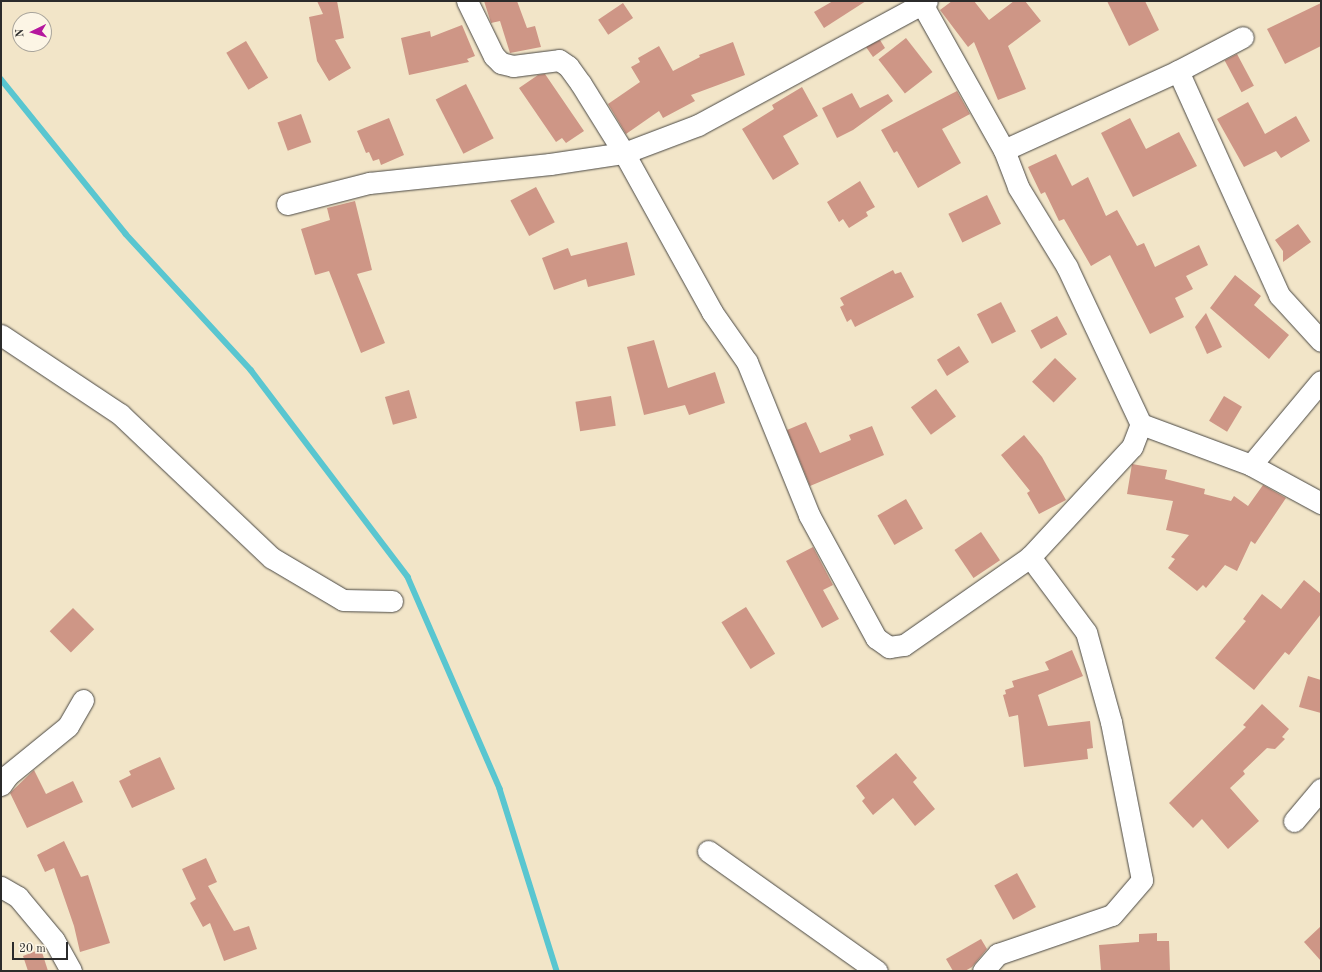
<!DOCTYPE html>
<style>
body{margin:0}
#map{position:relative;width:1322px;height:972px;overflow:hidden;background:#f2e5c8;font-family:"Old Standard TT",serif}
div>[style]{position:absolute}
.stream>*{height:5.5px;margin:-2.75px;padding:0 2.75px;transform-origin:2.75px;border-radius:2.75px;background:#59c6d0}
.building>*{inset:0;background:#ce9686;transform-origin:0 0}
.roads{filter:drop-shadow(0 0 1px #494743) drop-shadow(0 0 1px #494743)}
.street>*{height:21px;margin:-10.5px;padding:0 10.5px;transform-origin:10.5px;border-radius:10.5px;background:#fff}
span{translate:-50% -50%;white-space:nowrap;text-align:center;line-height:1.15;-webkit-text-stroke:3.5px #fcf5e5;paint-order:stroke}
.frame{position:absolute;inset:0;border:2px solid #2b2b2b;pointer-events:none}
.north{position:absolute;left:12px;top:12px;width:40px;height:40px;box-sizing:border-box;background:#fcf5e5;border:1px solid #a8a49b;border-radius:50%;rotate:265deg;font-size:11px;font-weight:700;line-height:16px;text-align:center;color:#2b2b2b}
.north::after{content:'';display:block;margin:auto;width:14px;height:18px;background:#b5179e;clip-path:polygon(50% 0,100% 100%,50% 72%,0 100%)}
.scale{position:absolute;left:12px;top:942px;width:56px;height:18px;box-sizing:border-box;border:2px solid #2b2b2b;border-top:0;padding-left:5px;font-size:12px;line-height:14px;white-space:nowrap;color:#2b2b2b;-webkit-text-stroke:3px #fcf5e5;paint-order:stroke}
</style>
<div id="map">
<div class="stream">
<div style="left:1px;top:79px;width:199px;rotate:51.1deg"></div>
<div style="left:126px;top:234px;width:185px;rotate:47.4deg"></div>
<div style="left:251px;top:370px;width:260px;rotate:52.8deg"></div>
<div style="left:408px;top:577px;width:231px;rotate:66.5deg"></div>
<div style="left:500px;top:789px;width:191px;rotate:72.6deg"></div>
</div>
<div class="building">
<div style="clip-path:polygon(317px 1px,337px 1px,344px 38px,335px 40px,351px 68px,329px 81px,317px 61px,309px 17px,323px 14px)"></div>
<div style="clip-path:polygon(484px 1px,517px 1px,527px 28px,535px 26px,541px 47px,510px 53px,500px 21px,491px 23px)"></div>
<div style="clip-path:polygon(833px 1px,866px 1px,824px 28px,814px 12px)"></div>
<div style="clip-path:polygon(952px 1px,974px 1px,989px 20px,1014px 1px,1025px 1px,1041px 21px,1008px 46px,1026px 89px,998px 100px,974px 42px,968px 47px,940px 10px)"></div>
<div style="clip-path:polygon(1107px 1px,1145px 1px,1159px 30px,1129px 46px)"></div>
<div style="left:623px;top:3px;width:18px;height:30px;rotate:56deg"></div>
<div style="clip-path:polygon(1321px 3px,1321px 46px,1285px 64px,1267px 29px)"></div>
<div style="clip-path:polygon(462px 25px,475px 56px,467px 59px,469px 62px,409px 75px,401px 38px,430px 31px,431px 37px)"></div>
<div style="left:906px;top:38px;width:43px;height:35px;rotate:52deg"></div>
<div style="clip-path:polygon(880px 40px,885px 48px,873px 57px,866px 47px)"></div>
<div style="left:246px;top:41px;width:43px;height:23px;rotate:59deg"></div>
<div style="clip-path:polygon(733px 42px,745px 75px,691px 95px,695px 101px,663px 118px,659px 111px,626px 134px,608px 104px,640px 82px,631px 67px,640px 62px,638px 58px,659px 46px,673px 71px,700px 57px,699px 55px)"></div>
<div style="left:1237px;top:54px;width:36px;height:14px;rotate:62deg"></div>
<div style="clip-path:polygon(545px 74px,584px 131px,566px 143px,562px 138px,556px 142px,519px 88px,538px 75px)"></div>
<div style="left:466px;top:84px;width:61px;height:34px;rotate:63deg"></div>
<div style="clip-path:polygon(802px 87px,818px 116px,783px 136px,799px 164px,773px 180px,742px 129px,774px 109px,772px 105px)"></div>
<div style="clip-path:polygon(957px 91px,970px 114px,942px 129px,961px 163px,918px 188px,897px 151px,894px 153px,881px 130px)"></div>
<div style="clip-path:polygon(852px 93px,860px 108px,888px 94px,893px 101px,853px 130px,837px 138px,822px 108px)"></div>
<div style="clip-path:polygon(1248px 102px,1265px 134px,1296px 116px,1310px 141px,1281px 158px,1276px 151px,1244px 167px,1217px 119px)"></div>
<div style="left:301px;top:114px;width:30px;height:25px;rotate:70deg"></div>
<div style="clip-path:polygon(389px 118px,404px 155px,381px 165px,379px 159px,373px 161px,369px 152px,366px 153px,357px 131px)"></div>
<div style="clip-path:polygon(1130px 118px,1146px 149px,1179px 132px,1197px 166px,1133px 197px,1101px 133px)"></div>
<div style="clip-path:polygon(1056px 154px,1072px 186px,1088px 177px,1106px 216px,1117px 210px,1137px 246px,1144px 243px,1155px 267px,1199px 245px,1208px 265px,1186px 276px,1193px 289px,1175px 298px,1184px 317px,1150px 334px,1110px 255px,1091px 266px,1064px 219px,1059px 221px,1045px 192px,1041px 194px,1028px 167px)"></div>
<div style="clip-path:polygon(860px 181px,875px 207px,866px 212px,868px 216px,849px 228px,843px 219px,839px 222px,827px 202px)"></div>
<div style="left:536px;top:187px;width:40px;height:29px;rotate:62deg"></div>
<div style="left:987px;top:195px;width:32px;height:43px;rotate:64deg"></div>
<div style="clip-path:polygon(355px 201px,372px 270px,357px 274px,385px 343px,361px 353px,329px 271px,315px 275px,301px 229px,330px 220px,327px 208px)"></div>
<div style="clip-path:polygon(1298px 224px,1311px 242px,1283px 262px,1283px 251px,1275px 240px)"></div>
<div style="clip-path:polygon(627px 242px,635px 275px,588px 287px,586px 279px,554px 290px,542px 258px,568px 248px,571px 256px)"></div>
<div style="clip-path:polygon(893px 270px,895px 274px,901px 272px,914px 297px,855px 327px,851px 319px,847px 322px,840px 307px,844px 305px,840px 298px)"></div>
<div style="clip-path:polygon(1235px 275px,1261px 296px,1254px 305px,1289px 335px,1269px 359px,1210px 308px)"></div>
<div style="left:1001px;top:302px;width:33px;height:27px;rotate:63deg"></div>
<div style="clip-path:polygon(1206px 313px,1222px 347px,1207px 354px,1195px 327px)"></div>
<div style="left:1057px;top:316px;width:21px;height:30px;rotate:61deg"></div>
<div style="clip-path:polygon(654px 340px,668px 388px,715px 372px,725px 403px,689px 415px,685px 405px,644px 415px,627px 347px)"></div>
<div style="left:959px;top:346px;width:19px;height:26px;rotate:58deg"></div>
<div style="left:1055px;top:358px;width:30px;height:33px;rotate:44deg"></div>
<div style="left:936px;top:389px;width:34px;height:31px;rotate:54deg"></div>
<div style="left:409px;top:390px;width:29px;height:25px;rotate:74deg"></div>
<div style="left:611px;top:396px;width:30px;height:36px;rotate:81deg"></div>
<div style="left:1224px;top:396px;width:21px;height:29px;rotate:31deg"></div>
<div style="clip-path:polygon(806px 422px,820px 453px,851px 440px,849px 435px,872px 426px,884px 455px,810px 486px,787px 430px)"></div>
<div style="clip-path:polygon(1024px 435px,1042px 457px,1066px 500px,1039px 514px,1027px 493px,1030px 491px,1001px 455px)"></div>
<div style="clip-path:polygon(1132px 464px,1167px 470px,1165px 479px,1205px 489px,1204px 494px,1231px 501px,1234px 496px,1248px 506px,1263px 485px,1286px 498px,1255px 544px,1251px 541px,1237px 571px,1225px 565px,1206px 588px,1203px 585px,1197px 591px,1168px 568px,1175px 559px,1171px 557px,1189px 535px,1166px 530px,1173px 501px,1127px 494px)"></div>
<div style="left:906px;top:499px;width:34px;height:33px;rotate:60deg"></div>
<div style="left:981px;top:532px;width:34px;height:32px;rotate:56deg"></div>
<div style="clip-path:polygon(813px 547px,833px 585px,823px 590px,839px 619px,822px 628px,786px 561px)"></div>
<div style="clip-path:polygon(1304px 580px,1321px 594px,1321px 614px,1289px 655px,1285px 652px,1254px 690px,1215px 658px,1246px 621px,1243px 619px,1262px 594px,1281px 609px)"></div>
<div style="left:746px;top:607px;width:55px;height:29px;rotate:58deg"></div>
<div style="left:73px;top:608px;width:30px;height:33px;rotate:45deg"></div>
<div style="clip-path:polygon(1072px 650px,1083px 676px,1038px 695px,1048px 726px,1090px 721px,1093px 748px,1087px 749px,1088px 759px,1024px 767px,1018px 715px,1009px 717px,1003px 695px,1006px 694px,1005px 690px,1014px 687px,1012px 681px,1049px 670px,1045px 662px)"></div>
<div style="clip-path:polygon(1308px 676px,1321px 680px,1321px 713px,1299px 707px)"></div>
<div style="clip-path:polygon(1262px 704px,1289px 729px,1282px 737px,1285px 739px,1275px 749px,1267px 748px,1243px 771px,1245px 774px,1230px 788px,1259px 821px,1228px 849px,1202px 819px,1193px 828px,1169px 803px,1246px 727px,1243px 725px)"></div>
<div style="clip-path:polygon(896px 753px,917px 778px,913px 782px,935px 809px,915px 826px,893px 798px,873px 815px,862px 801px,865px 798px,856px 786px)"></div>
<div style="clip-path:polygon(160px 757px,175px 789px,132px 808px,119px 781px,131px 775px,129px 771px)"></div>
<div style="clip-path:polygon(34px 770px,46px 794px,73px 781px,83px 802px,27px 828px,10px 793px)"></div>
<div style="clip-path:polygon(64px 841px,81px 877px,88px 875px,110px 943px,80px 952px,74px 926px,54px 868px,45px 872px,37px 855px)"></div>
<div style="clip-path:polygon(206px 858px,217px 882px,208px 886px,234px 931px,249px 926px,257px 949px,224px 961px,210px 923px,203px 927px,190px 903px,196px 899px,182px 869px)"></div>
<div style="left:1017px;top:873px;width:39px;height:26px;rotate:61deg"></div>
<div style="clip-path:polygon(1321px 926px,1321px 961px,1304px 942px)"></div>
<div style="clip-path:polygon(1157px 933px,1157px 941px,1169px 941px,1170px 971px,1101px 971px,1099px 945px,1139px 942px,1139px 934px)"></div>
<div style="clip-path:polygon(981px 939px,987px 949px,972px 967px,965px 971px,953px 971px,946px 959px)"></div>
<div style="clip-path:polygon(41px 949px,48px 971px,28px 971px,23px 956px)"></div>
</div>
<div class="roads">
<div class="street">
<div style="left:467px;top:1px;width:61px;rotate:63.9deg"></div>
<div style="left:494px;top:56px;width:10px;rotate:45deg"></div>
<div style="left:501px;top:63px;width:12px;rotate:14deg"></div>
<div style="left:513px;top:66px;width:46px;rotate:-7.4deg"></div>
<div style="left:559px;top:60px;width:11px;rotate:34deg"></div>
<div style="left:568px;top:66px;width:22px;rotate:54deg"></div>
<div style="left:581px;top:84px;width:81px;rotate:58.1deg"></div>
<div style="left:624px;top:153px;width:182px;rotate:61deg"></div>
<div style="left:712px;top:312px;width:61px;rotate:55deg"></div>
<div style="left:747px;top:362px;width:165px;rotate:67.9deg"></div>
<div style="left:809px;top:515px;width:140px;rotate:61.4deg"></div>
<div style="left:876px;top:638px;width:16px;rotate:35deg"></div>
<div style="left:889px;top:647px;width:15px;rotate:-8deg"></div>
<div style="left:904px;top:645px;width:154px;rotate:-34.9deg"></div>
<div style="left:1030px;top:557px;width:150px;rotate:-47.2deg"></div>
<div style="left:1132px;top:447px;width:25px;rotate:-69deg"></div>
<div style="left:922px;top:4px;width:167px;rotate:60.7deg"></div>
<div style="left:1004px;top:150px;width:40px;rotate:69deg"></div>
<div style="left:1018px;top:187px;width:94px;rotate:58.5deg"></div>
<div style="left:1067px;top:267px;width:174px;rotate:64.8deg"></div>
<div style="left:1141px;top:424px;width:117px;rotate:20.4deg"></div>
<div style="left:1251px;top:465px;width:80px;rotate:28.5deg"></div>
<div style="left:1178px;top:71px;width:246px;rotate:65.7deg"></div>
<div style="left:1279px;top:295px;width:62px;rotate:47.6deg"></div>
<div style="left:1004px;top:150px;width:191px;rotate:-24.4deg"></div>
<div style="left:1178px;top:71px;width:73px;rotate:-27.6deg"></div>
<div style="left:287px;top:204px;width:85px;rotate:-14.4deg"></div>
<div style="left:369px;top:183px;width:182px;rotate:-6deg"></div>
<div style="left:550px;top:164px;width:75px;rotate:-8.5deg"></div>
<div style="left:624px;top:153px;width:79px;rotate:-20.7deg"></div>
<div style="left:698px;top:125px;width:260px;rotate:-28.4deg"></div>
<div style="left:1px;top:335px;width:143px;rotate:33.6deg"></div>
<div style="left:120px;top:414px;width:209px;rotate:43.5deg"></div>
<div style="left:272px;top:558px;width:82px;rotate:30.6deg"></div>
<div style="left:343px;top:600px;width:49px;rotate:1.2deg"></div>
<div style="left:1251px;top:465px;width:109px;rotate:-50.2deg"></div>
<div style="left:1px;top:785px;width:12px;rotate:-55deg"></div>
<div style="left:8px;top:775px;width:77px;rotate:-39.2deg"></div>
<div style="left:68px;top:726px;width:30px;rotate:-60deg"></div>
<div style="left:1294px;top:821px;width:42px;rotate:-49.8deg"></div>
<div style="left:708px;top:851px;width:207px;rotate:35.4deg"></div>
<div style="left:1px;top:887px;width:20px;rotate:30deg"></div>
<div style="left:18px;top:897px;width:56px;rotate:50.1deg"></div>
<div style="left:54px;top:940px;width:35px;rotate:61deg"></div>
<div style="left:983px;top:971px;width:23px;rotate:-49deg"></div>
<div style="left:998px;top:954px;width:120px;rotate:-18.9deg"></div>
<div style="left:1112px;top:915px;width:46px;rotate:-49.4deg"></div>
<div style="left:1142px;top:880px;width:161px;rotate:-101.1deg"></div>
<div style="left:1111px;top:722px;width:93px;rotate:-105.5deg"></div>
<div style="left:1086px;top:632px;width:94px;rotate:-126.7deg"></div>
</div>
</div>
<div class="frame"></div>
<div class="north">N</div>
<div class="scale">20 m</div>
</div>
